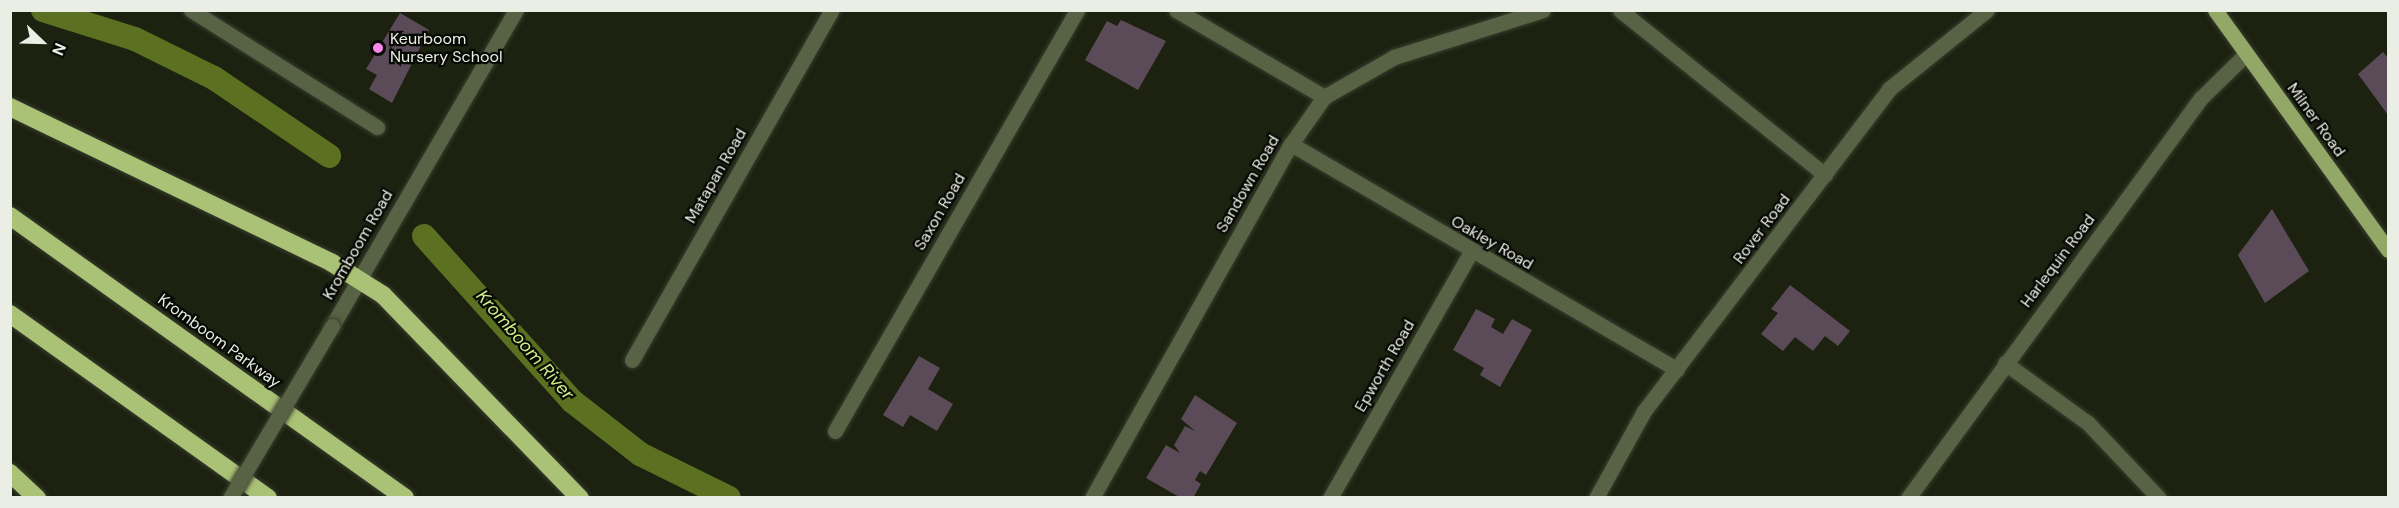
<!DOCTYPE html>
<style>
body{margin:0}
#map{position:relative;width:2399px;height:508px;overflow:hidden;background:#1c2110;font-family:"DM Sans",sans-serif}
div>[style]{position:absolute}
.canal>*{height:24px;margin:-12px;padding:0 12px;transform-origin:12px;border-radius:12px;background:#5c7022}
.building>*{inset:0;background:#5b4b58}
.roads{filter:drop-shadow(0 0 2px #393e2e) drop-shadow(0 0 2px #393e2e)}
.minor>*{height:15px;margin:-7.5px;padding:0 7.5px;transform-origin:7.5px;border-radius:7.5px;background:#586244}
.major>*{height:15px;margin:-7.5px;padding:0 7.5px;transform-origin:7.5px;border-radius:7.5px;background:#93a767}
.highway>*{height:18px;margin:-9px;padding:0 9px;transform-origin:9px;border-radius:9px;background:#aac275}
.bridges{filter:drop-shadow(0 0 2px #393e2e) drop-shadow(0 0 2px #393e2e)}
.minor-bridge>*{height:15px;margin:-7.5px;padding:0 7.5px;transform-origin:7.5px;border-radius:7.5px;background:#586244}
.dots>*{width:16px;height:16px;translate:-50% -50%;box-sizing:border-box;border:3px solid #070904;border-radius:50%}
span{translate:-50% -50%;white-space:nowrap;text-align:center;line-height:1.15;-webkit-text-stroke:4.5px #070904;paint-order:stroke}
.poi-label{font-size:16px;color:#ebeee4}
.left{translate:0 -50%;text-align:left}
.street-label{font-size:16px;color:#ebeee4}
.water-label{font-size:18px;color:#cfee85;font-style:italic}
.frame{position:absolute;inset:0;border:12px solid #ebeee4;pointer-events:none}
.north{position:absolute;left:12px;top:12px;width:60px;height:60px;-webkit-text-stroke:4px #070904;paint-order:stroke;rotate:113deg;font-size:16px;font-weight:700;line-height:24px;text-align:center;color:#ebeee4}
.north::after{content:'';display:block;margin:auto;width:21px;height:27px;background:#ebeee4;clip-path:polygon(50% 0,100% 100%,50% 72%,0 100%)}
</style>
<div id="map">
<div class="canal">
<div style="left:43px;top:10px;width:96px;rotate:17.5deg"></div>
<div style="left:135px;top:39px;width:88px;rotate:26.3deg"></div>
<div style="left:214px;top:78px;width:139px;rotate:34.1deg"></div>
<div style="left:424px;top:236px;width:222px;rotate:48.1deg"></div>
<div style="left:572px;top:401px;width:86px;rotate:37.9deg"></div>
<div style="left:640px;top:454px;width:99px;rotate:26.3deg"></div>
</div>
<div class="building">
<div style="clip-path:polygon(400px 13px,429px 30px,392px 103px,369px 89px,377px 75px,366px 69px)"></div>
<div style="clip-path:polygon(1121px 20px,1166px 41px,1138px 90px,1085px 60px,1107px 21px,1117px 26px)"></div>
<div style="clip-path:polygon(2383px 52px,2388px 58px,2388px 115px,2358px 74px)"></div>
<div style="clip-path:polygon(2272px 209px,2309px 271px,2265px 303px,2238px 255px)"></div>
<div style="clip-path:polygon(1790px 285px,1850px 331px,1838px 346px,1825px 336px,1813px 351px,1795px 337px,1783px 351px,1761px 334px,1778px 313px,1771px 309px)"></div>
<div style="clip-path:polygon(1476px 309px,1495px 319px,1491px 327px,1503px 334px,1512px 319px,1532px 330px,1500px 387px,1480px 375px,1484px 368px,1453px 350px)"></div>
<div style="clip-path:polygon(919px 356px,940px 368px,928px 389px,953px 404px,937px 431px,910px 415px,903px 427px,883px 415px)"></div>
<div style="clip-path:polygon(1195px 395px,1237px 423px,1206px 475px,1200px 471px,1195px 480px,1201px 484px,1193px 498px,1181px 498px,1146px 478px,1166px 445px,1180px 453px,1174px 445px,1185px 426px,1195px 431px,1181px 419px)"></div>
</div>
<div class="roads">
<div class="minor">
<div style="left:191px;top:10px;width:220px;rotate:32.2deg"></div>
<div style="left:1176px;top:10px;width:172px;rotate:30.4deg"></div>
<div style="left:1620px;top:10px;width:263px;rotate:38.8deg"></div>
<div style="left:1291px;top:144px;width:447px;rotate:30.3deg"></div>
<div style="left:332px;top:326px;width:366px;rotate:-59.8deg"></div>
<div style="left:632px;top:360px;width:403px;rotate:-60.3deg"></div>
<div style="left:2005px;top:363px;width:102px;rotate:35.9deg"></div>
<div style="left:2088px;top:423px;width:103px;rotate:46.6deg"></div>
<div style="left:835px;top:431px;width:486px;rotate:-60.1deg"></div>
<div style="left:1092px;top:498px;width:406px;rotate:-60.7deg"></div>
<div style="left:1291px;top:144px;width:57px;rotate:-54.9deg"></div>
<div style="left:1324px;top:97px;width:81px;rotate:-29.7deg"></div>
<div style="left:1394px;top:57px;width:156px;rotate:-17.5deg"></div>
<div style="left:1330px;top:498px;width:284px;rotate:-60.2deg"></div>
<div style="left:1596px;top:498px;width:99px;rotate:-61.1deg"></div>
<div style="left:1644px;top:411px;width:405px;rotate:-52.7deg"></div>
<div style="left:1889px;top:89px;width:126px;rotate:-38.9deg"></div>
<div style="left:1908px;top:498px;width:496px;rotate:-53.8deg"></div>
<div style="left:2201px;top:98px;width:63px;rotate:-44.4deg"></div>
</div>
<div class="major">
<div style="left:2215px;top:10px;width:296px;rotate:54.2deg"></div>
</div>
<div class="highway">
<div style="left:10px;top:107px;width:358px;rotate:25.8deg"></div>
<div style="left:332px;top:263px;width:60px;rotate:32.1deg"></div>
<div style="left:383px;top:295px;width:283px;rotate:45.9deg"></div>
<div style="left:10px;top:216px;width:485px;rotate:35.5deg"></div>
<div style="left:10px;top:314px;width:317px;rotate:35.5deg"></div>
<div style="left:10px;top:473px;width:37px;rotate:43deg"></div>
</div>
</div>
<div class="bridges">
<div class="minor-bridge">
<div style="left:230px;top:498px;width:200px;rotate:-59.3deg"></div>
</div>
</div>
<div class="dots">
<div style="left:378px;top:48px;background:#f987e9"></div>
</div>
<div class="poi-label">
<span class="left" style="left:390px;top:48px">Keurboom<br>Nursery School</span>
</div>
<div class="street-label">
<span style="left:2316px;top:120px;rotate:54deg">Milner Road</span>
<span style="left:716px;top:176px;rotate:-60deg">Matapan Road</span>
<span style="left:1248px;top:184px;rotate:-60deg">Sandown Road</span>
<span style="left:940px;top:212px;rotate:-60deg">Saxon Road</span>
<span style="left:1762px;top:229px;rotate:-53deg">Rover Road</span>
<span style="left:1492px;top:243px;rotate:30deg">Oakley Road</span>
<span style="left:358px;top:245px;rotate:-60deg">Kromboom Road</span>
<span style="left:2058px;top:261px;rotate:-53deg">Harlequin Road</span>
<span style="left:219px;top:341px;rotate:36deg">Kromboom Parkway</span>
<span style="left:1385px;top:366px;rotate:-60deg">Epworth Road</span>
</div>
<div class="water-label">
<span style="left:525px;top:345px;rotate:49deg">Kromboom River</span>
</div>
<div class="frame"></div>
<div class="north">N</div>
</div>
